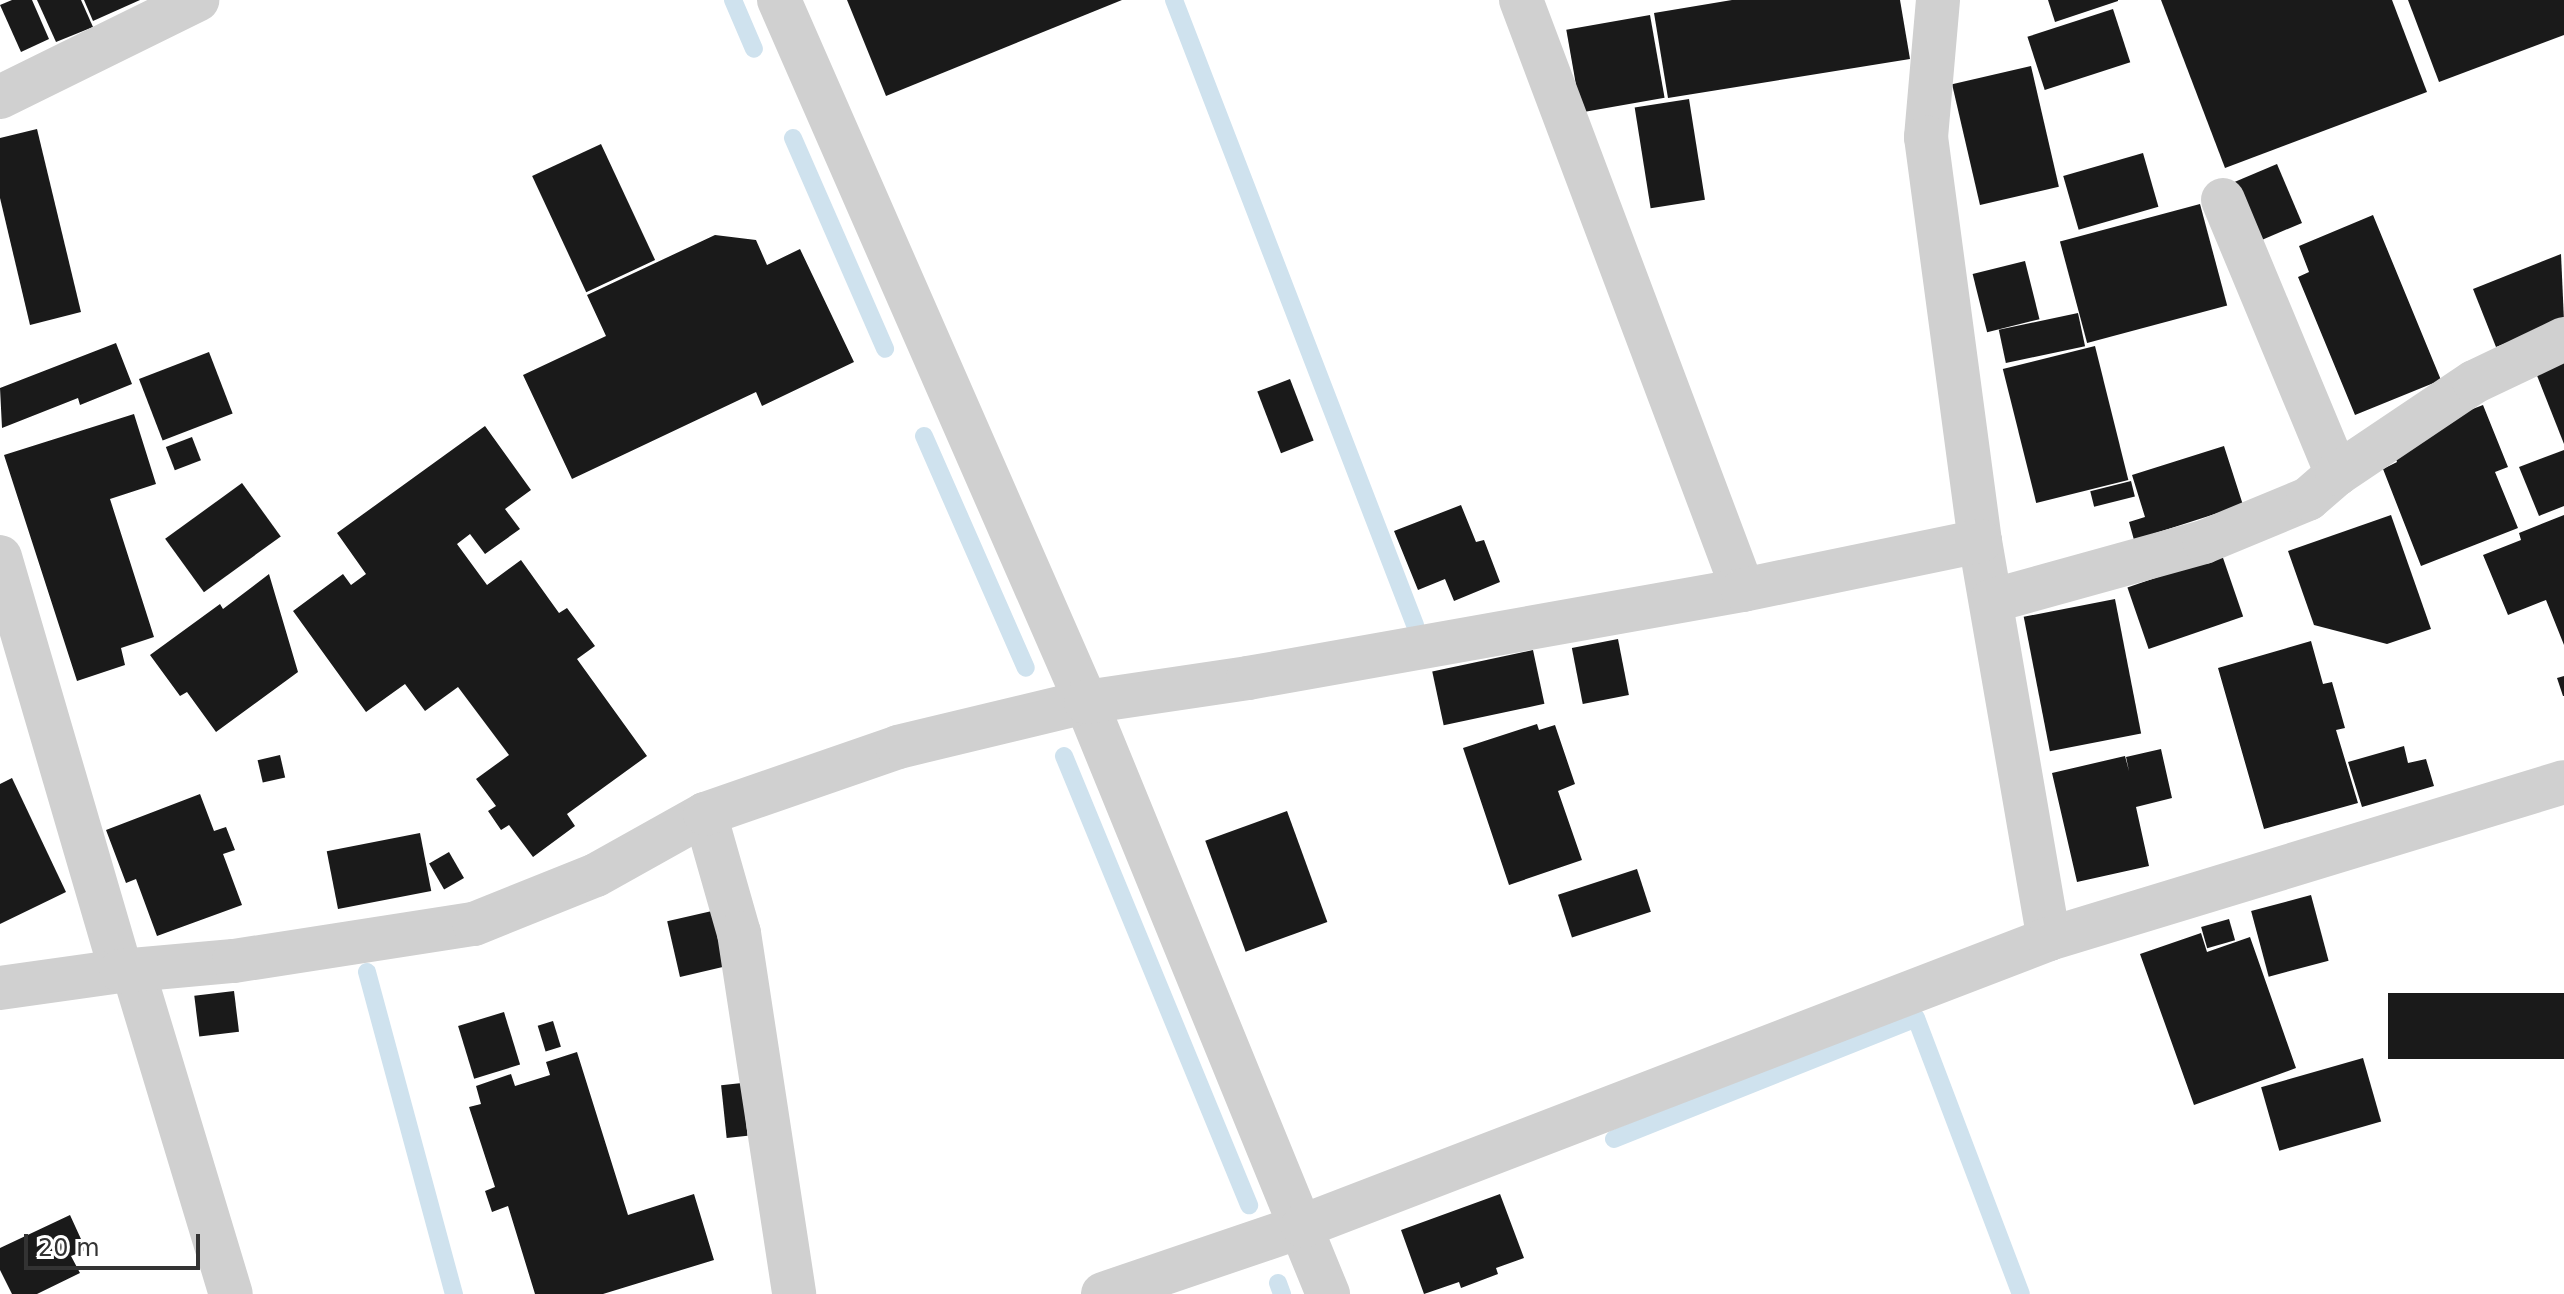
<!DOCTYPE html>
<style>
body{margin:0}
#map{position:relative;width:2564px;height:1294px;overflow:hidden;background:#fff;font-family:"DejaVu Sans",sans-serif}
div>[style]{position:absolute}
.stream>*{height:18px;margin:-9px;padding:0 9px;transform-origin:9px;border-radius:9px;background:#cfe2ee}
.building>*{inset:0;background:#1a1a1a;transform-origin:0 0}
.minor>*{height:44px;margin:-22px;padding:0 22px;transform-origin:22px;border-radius:22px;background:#d0d0d0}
span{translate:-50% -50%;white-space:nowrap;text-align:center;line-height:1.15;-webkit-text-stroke:8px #fff;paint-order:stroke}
.scale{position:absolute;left:24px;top:1234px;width:176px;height:36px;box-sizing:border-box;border:4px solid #333;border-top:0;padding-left:10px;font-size:24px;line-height:28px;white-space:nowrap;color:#333;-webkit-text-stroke:6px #fff;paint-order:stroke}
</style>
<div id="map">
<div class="stream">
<div style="left:733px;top:0;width:53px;rotate:66.8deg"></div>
<div style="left:1174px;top:0;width:670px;rotate:68.91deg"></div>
<div style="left:793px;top:138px;width:230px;rotate:66.4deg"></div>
<div style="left:924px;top:436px;width:253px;rotate:66.3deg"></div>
<div style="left:1064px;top:756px;width:486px;rotate:67.6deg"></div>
<div style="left:367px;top:972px;width:334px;rotate:74.9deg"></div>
<div style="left:1614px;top:1139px;width:325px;rotate:-21.8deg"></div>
<div style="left:1916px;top:1018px;width:295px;rotate:69.2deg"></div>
<div style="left:1278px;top:1283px;width:12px;rotate:70deg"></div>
</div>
<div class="building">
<div style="clip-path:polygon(12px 0,32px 0,49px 39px,21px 52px,0 5px)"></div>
<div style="clip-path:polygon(37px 0,81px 0,93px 27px,56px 42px)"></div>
<div style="clip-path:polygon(84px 0,140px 0,93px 21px)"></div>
<div style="clip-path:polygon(847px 0,1122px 0,886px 96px)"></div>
<div style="clip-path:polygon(1900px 0,1910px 59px,1668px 98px,1654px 13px,1732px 0)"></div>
<div style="clip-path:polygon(2048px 0,2118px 0,2118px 1px,2055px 22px)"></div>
<div style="clip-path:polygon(2161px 0,2392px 0,2427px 92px,2225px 168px)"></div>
<div style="clip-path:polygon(2408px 0,2564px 0,2564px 35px,2439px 82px)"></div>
<div style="left:2113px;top:9px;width:56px;height:90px;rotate:72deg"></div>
<div style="left:1650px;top:15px;width:84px;height:85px;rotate:80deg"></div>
<div style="left:2031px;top:66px;width:124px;height:81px;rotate:77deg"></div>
<div style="left:1689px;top:99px;width:102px;height:55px;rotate:81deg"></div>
<div style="clip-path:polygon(37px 129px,81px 312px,30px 325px,0 198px,0 138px)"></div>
<div style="left:601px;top:144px;width:128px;height:76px;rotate:65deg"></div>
<div style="left:2143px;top:153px;width:56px;height:83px;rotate:74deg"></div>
<div style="left:2277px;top:164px;width:64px;height:52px;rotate:67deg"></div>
<div style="left:2200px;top:204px;width:105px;height:145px;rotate:75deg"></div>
<div style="clip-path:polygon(2373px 215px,2441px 380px,2355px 415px,2298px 277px,2309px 272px,2299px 246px)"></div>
<div style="clip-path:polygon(715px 235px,756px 240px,767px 265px,800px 249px,854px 362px,762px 406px,756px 392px,572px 479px,523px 375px,606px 336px,587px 295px)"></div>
<div style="clip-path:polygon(2561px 254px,2564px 321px,2496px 347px,2473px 289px)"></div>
<div style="left:2025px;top:261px;width:60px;height:54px;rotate:76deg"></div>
<div style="left:2078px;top:313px;width:34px;height:81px;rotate:78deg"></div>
<div style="clip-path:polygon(116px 343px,132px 384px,80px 405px,78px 398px,2px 428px,0 388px)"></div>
<div style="left:2095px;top:346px;width:138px;height:95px;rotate:76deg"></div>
<div style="left:209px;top:352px;width:66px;height:75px;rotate:69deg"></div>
<div style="clip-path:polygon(2564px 362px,2564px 444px,2536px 373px)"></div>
<div style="left:1290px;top:379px;width:66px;height:35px;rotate:69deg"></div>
<div style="clip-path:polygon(2483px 405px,2508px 467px,2495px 472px,2518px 528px,2421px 566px,2383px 469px,2397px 462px,2393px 451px,2426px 427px)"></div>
<div style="clip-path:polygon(134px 414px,156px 484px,110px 499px,154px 637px,121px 648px,125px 665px,77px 681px,4px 455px)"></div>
<div style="clip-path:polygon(485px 426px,531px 490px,505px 509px,520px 529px,485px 554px,470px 534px,457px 544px,487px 585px,521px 560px,559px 613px,567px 608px,595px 646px,577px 659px,647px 756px,567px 814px,575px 826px,533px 857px,509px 825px,501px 830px,488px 811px,496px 806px,476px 779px,509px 755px,458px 687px,425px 711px,405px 684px,366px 712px,293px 611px,343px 574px,351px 585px,366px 574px,337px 533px)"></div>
<div style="left:192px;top:437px;width:25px;height:28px;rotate:69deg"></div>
<div style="clip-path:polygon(2224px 446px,2243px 505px,2134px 540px,2129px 522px,2145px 517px,2132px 475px)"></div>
<div style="clip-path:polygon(2564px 450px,2564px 506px,2539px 516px,2519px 467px)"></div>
<div style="left:2131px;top:481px;width:16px;height:42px;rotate:76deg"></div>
<div style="left:242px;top:483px;width:66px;height:95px;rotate:54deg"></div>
<div style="clip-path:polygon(1461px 505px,1476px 542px,1484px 540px,1500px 582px,1454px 601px,1445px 579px,1418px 590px,1394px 531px)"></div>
<div style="clip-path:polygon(2391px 515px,2431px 629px,2387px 644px,2314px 625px,2288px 551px)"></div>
<div style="clip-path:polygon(2564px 515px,2564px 645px,2546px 600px,2508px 615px,2483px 555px,2521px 540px,2519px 533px)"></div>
<div style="left:2222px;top:555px;width:65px;height:100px;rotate:71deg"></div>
<div style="clip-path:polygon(269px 574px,298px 672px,216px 732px,187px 692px,180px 696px,150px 655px,220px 604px,223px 609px)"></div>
<div style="left:2115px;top:599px;width:137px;height:93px;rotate:79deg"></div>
<div style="left:1618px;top:639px;width:57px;height:47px;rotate:79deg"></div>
<div style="clip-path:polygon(2311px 641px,2323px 684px,2332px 682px,2345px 728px,2336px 730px,2358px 803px,2264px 829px,2218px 668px)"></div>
<div style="left:1533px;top:650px;width:55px;height:103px;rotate:78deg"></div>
<div style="clip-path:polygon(2564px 676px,2564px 696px,2563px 696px,2557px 678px)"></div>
<div style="clip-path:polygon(1537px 724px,1539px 730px,1555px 725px,1575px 784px,1558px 791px,1582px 860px,1509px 885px,1463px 748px)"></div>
<div style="clip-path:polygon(2404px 746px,2408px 763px,2426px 759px,2434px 786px,2362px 807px,2348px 762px)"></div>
<div style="clip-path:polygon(2161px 749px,2172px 798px,2136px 807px,2149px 866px,2077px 882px,2052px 773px,2125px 756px,2129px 771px,2126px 757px)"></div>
<div style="left:280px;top:755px;width:23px;height:23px;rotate:77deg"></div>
<div style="clip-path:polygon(12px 778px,66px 892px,0 924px,0 784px)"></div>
<div style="clip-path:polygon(200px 794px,214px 831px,226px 827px,235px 850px,223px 854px,242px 905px,157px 936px,136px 879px,126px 883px,106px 830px)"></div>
<div style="left:1287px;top:811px;width:118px;height:87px;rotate:70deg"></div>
<div style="left:420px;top:833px;width:59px;height:95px;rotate:79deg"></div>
<div style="left:449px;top:852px;width:30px;height:23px;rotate:60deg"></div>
<div style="left:1637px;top:869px;width:45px;height:83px;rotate:72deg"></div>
<div style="left:2311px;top:895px;width:68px;height:62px;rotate:75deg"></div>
<div style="left:712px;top:911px;width:57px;height:46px;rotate:77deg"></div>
<div style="left:2229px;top:919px;width:22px;height:29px;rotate:74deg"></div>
<div style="clip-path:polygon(2201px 933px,2207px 952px,2250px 937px,2296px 1068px,2194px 1105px,2140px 954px)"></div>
<div style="left:234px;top:991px;width:41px;height:40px;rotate:83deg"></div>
<div style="left:2564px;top:993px;width:66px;height:176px;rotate:90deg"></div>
<div style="left:504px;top:1012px;width:55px;height:48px;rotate:73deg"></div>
<div style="left:553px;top:1021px;width:27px;height:16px;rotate:73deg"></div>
<div style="clip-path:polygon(577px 1052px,628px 1215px,694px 1194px,714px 1260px,603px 1294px,535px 1294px,508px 1206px,492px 1212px,485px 1191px,495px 1187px,469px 1107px,481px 1104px,476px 1086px,511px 1074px,515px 1086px,550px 1075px,546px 1062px)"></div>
<div style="left:2363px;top:1058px;width:66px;height:106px;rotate:74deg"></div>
<div style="left:742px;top:1083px;width:53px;height:21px;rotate:84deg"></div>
<div style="clip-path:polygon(1500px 1194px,1524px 1258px,1496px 1268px,1498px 1274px,1461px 1288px,1459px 1282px,1424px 1294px,1401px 1230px)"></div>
<div style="clip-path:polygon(70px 1215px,86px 1250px,71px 1256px,80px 1273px,37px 1294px,12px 1294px,0 1270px,0 1248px)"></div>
</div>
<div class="minor">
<div style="left:779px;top:0;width:766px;rotate:66.38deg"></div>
<div style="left:1086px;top:702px;width:640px;rotate:67.77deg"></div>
<div style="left:1521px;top:0;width:630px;rotate:69.38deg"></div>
<div style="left:1938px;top:0;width:138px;rotate:95deg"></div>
<div style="left:1926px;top:137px;width:408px;rotate:82.4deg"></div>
<div style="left:1980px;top:541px;width:404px;rotate:80.2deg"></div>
<div style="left:0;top:97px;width:220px;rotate:-26.2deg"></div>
<div style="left:2223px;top:200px;width:297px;rotate:67.4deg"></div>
<div style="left:0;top:557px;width:431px;rotate:73.7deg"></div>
<div style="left:1991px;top:601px;width:221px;rotate:-15.5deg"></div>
<div style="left:2204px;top:542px;width:113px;rotate:-22.5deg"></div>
<div style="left:2308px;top:499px;width:38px;rotate:-41deg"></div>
<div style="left:2337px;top:474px;width:165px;rotate:-33.9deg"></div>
<div style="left:2474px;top:382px;width:100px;rotate:-25.5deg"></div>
<div style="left:705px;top:814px;width:124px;rotate:74.1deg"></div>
<div style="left:739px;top:933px;width:365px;rotate:81.3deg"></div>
<div style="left:133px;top:970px;width:338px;rotate:73.2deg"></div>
<div style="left:0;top:988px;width:122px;rotate:-8deg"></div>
<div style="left:121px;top:971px;width:113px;rotate:-5.1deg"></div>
<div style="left:234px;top:961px;width:243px;rotate:-8.8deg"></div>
<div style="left:474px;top:924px;width:131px;rotate:-21.9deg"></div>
<div style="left:596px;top:875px;width:125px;rotate:-29.2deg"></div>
<div style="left:705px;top:814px;width:204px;rotate:-19.1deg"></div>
<div style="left:898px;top:747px;width:193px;rotate:-13.5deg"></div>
<div style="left:1086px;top:702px;width:164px;rotate:-8.4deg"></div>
<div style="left:1248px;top:678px;width:503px;rotate:-10.08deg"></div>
<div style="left:1743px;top:590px;width:242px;rotate:-11.7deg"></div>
<div style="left:1103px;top:1294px;width:211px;rotate:-18.8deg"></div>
<div style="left:1303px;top:1226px;width:799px;rotate:-21.04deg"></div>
<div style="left:2049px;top:939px;width:538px;rotate:-16.95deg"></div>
</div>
<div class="scale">20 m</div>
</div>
